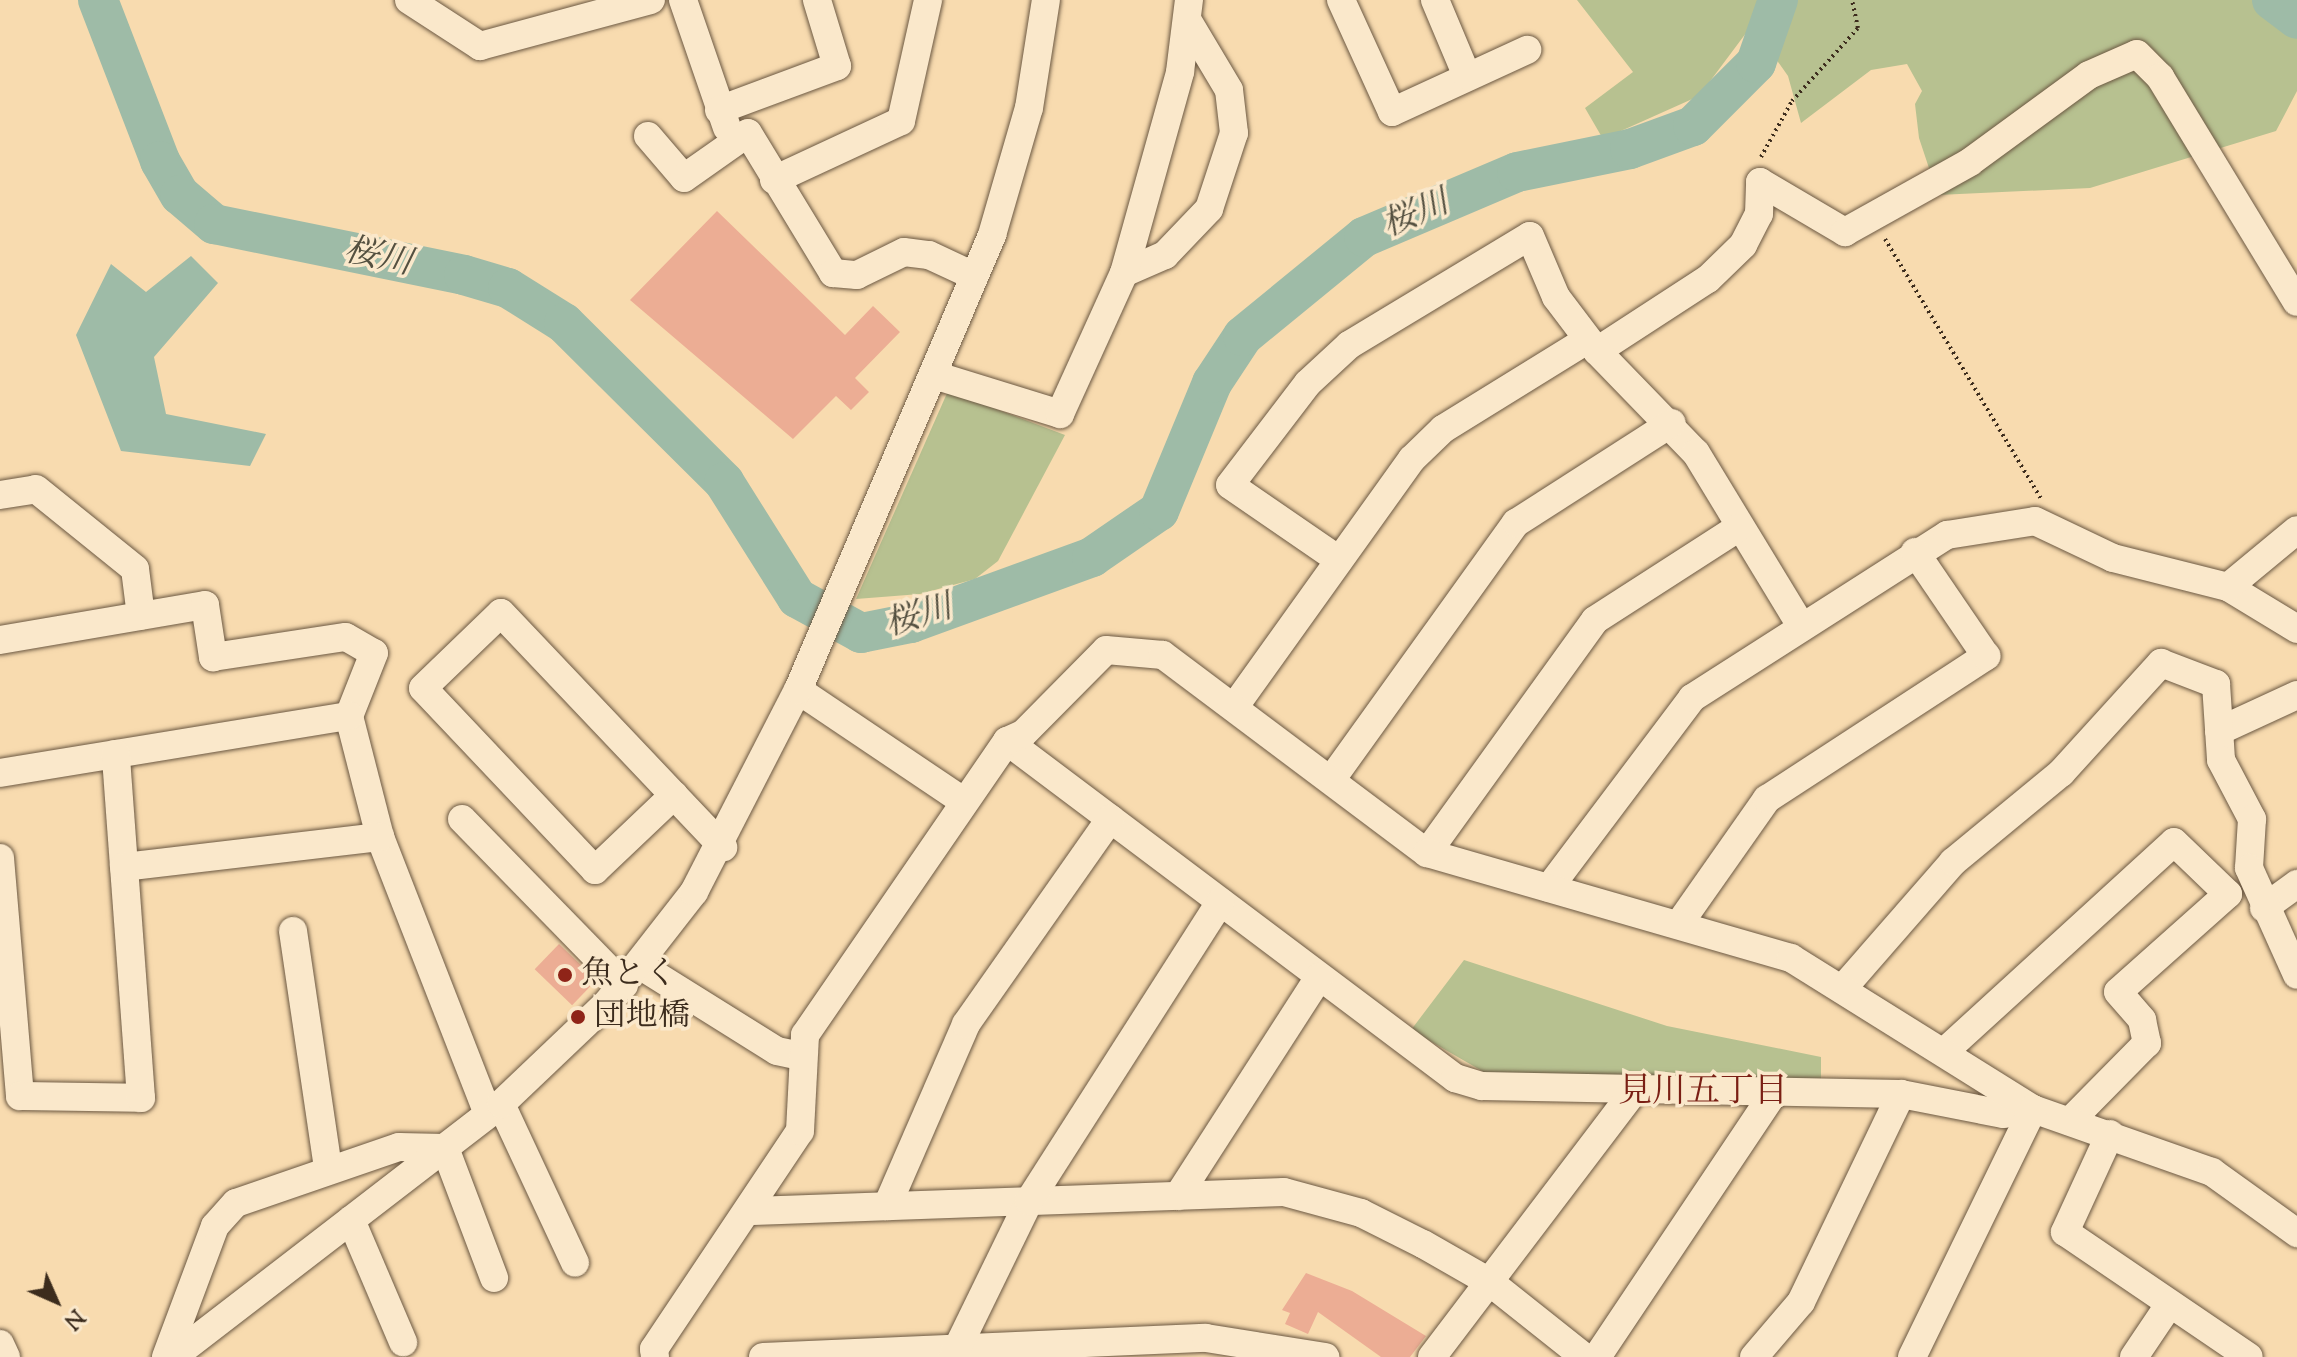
<!DOCTYPE html>
<meta charset="utf-8">
<style>
body{margin:0}
#map{position:relative;width:2297px;height:1357px;overflow:hidden;background:#f8dbaf;font-family:"Sorts Mill Goudy","Noto Serif JP",serif}
div>[style]{position:absolute}
.green>*{inset:0;background:#b7c190}
.water>*{inset:0;background:#9ebba7}
.river>*{height:40px;margin:-20px;padding:0 20px;transform-origin:20px;border-radius:20px;background:#9ebba7}
.building>*{inset:0;background:#ecad94;transform-origin:0 0}
.path>*{height:4px;margin-top:-2px;transform-origin:0;background:repeating-linear-gradient(90deg,#3c2c1d 0 2px,transparent 0 6px)}
.roads{filter:drop-shadow(0 0 2px #6b5842) drop-shadow(0 0 2px #6b5842)}
.minor>*{height:28px;margin:-14px;padding:0 14px;transform-origin:14px;border-radius:14px;background:#fae8cb}
.dots>*{width:22px;height:22px;translate:-50% -50%;box-sizing:border-box;border:4px solid #fae8cb;border-radius:50%}
span{translate:-50% -50%;white-space:nowrap;text-align:center;line-height:1.15;-webkit-text-stroke:7px #fae8cb;paint-order:stroke}
.poi-label{font-size:32px;color:#3c2c1d}
.left{translate:0 -50%;text-align:left}
.water-label{font-size:34px;color:#545040;font-style:italic}
.neighbourhood-label{font-size:34px;color:#7a1f14}
.north{position:absolute;left:16px;top:1261px;width:80px;height:80px;-webkit-text-stroke:6px #fae8cb;paint-order:stroke;rotate:135deg;font-size:22px;font-weight:700;line-height:32px;text-align:center;color:#3c2c1d}
.north::after{content:'';display:block;margin:auto;width:28px;height:36px;background:#3c2c1d;clip-path:polygon(50% 0,100% 100%,50% 72%,0 100%)}
</style>
<div id="map">
<div class="green">
<div style="clip-path:polygon(1577px 0,2297px 0,2297px 91px,2276px 131px,2090px 188px,1938px 195px,1919px 138px,1915px 104px,1922px 91px,1907px 64px,1871px 70px,1801px 123px,1788px 76px,1752px 25px,1699px 96px,1603px 139px,1585px 108px,1633px 72px)"></div>
<div style="clip-path:polygon(948px 391px,1065px 435px,998px 561px,975px 579px,920px 594px,856px 599px)"></div>
<div style="clip-path:polygon(1464px 960px,1667px 1026px,1821px 1057px,1821px 1079px,1489px 1075px,1411px 1030px)"></div>
</div>
<div class="water">
<div style="clip-path:polygon(191px 256px,218px 283px,154px 357px,166px 414px,266px 434px,250px 466px,121px 451px,76px 335px,111px 264px,146px 292px)"></div>
</div>
<div class="river">
<div style="left:98px;top:0;width:173px;rotate:68.9deg"></div>
<div style="left:160px;top:161px;width:39px;rotate:60deg"></div>
<div style="left:180px;top:195px;width:45px;rotate:40.5deg"></div>
<div style="left:214px;top:224px;width:255px;rotate:11.5deg"></div>
<div style="left:464px;top:275px;width:46px;rotate:16.5deg"></div>
<div style="left:508px;top:288px;width:66px;rotate:32deg"></div>
<div style="left:564px;top:323px;width:226px;rotate:44.8deg"></div>
<div style="left:724px;top:482px;width:137px;rotate:57.8deg"></div>
<div style="left:797px;top:598px;width:73px;rotate:28.7deg"></div>
<div style="left:861px;top:633px;width:51px;rotate:-11.3deg"></div>
<div style="left:911px;top:623px;width:193px;rotate:-20deg"></div>
<div style="left:1092px;top:557px;width:81px;rotate:-34.5deg"></div>
<div style="left:1159px;top:511px;width:139px;rotate:-67.5deg"></div>
<div style="left:1212px;top:383px;width:56px;rotate:-56.6deg"></div>
<div style="left:1243px;top:336px;width:156px;rotate:-39.3deg"></div>
<div style="left:1364px;top:237px;width:166px;rotate:-23deg"></div>
<div style="left:1517px;top:172px;width:115px;rotate:-11.5deg"></div>
<div style="left:1630px;top:149px;width:67px;rotate:-20.1deg"></div>
<div style="left:1693px;top:126px;width:89px;rotate:-45deg"></div>
<div style="left:1756px;top:63px;width:67px;rotate:-70.8deg"></div>
<div style="left:2272px;top:0;width:31px;rotate:37deg"></div>
</div>
<div class="building">
<div style="clip-path:polygon(717px 211px,845px 335px,873px 306px,900px 332px,855px 378px,869px 392px,851px 410px,836px 396px,793px 439px,630px 300px)"></div>
<div style="left:559px;top:944px;width:52px;height:35px;rotate:44deg"></div>
<div style="clip-path:polygon(1306px 1273px,1352px 1291px,1426px 1336px,1410px 1357px,1381px 1357px,1318px 1312px,1308px 1334px,1285px 1324px,1290px 1313px,1282px 1310px)"></div>
</div>
<div class="path">
<div style="left:1761px;top:157px;width:64px;rotate:-61deg"></div>
<div style="left:1792px;top:101px;width:98px;rotate:-47.9deg"></div>
<div style="left:1858px;top:28px;width:29px;rotate:-102deg"></div>
<div style="left:1885px;top:239px;width:303px;rotate:59deg"></div>
</div>
<div class="roads">
<div class="minor">
<div style="left:409px;top:0;width:85px;rotate:32.9deg"></div>
<div style="left:480px;top:46px;width:177px;rotate:-15.1deg"></div>
<div style="left:683px;top:0;width:135px;rotate:71deg"></div>
<div style="left:1341px;top:0;width:123px;rotate:65.5deg"></div>
<div style="left:1392px;top:112px;width:149px;rotate:-24.7deg"></div>
<div style="left:1435px;top:0;width:82px;rotate:67.2deg"></div>
<div style="left:719px;top:110px;width:126px;rotate:-20.4deg"></div>
<div style="left:837px;top:66px;width:69px;rotate:-106.9deg"></div>
<div style="left:648px;top:136px;width:55px;rotate:49.4deg"></div>
<div style="left:684px;top:178px;width:78px;rotate:-35.1deg"></div>
<div style="left:748px;top:133px;width:164px;rotate:58.7deg"></div>
<div style="left:833px;top:273px;width:24px;rotate:5deg"></div>
<div style="left:857px;top:275px;width:52px;rotate:-26.1deg"></div>
<div style="left:904px;top:252px;width:25px;rotate:7deg"></div>
<div style="left:929px;top:255px;width:50px;rotate:25deg"></div>
<div style="left:774px;top:180px;width:140px;rotate:-24.9deg"></div>
<div style="left:901px;top:121px;width:124px;rotate:-77.4deg"></div>
<div style="left:1124px;top:273px;width:45px;rotate:-23.7deg"></div>
<div style="left:1165px;top:255px;width:64px;rotate:-46.3deg"></div>
<div style="left:1209px;top:209px;width:80px;rotate:-71.8deg"></div>
<div style="left:1234px;top:133px;width:43px;rotate:-96.6deg"></div>
<div style="left:1229px;top:90px;width:78px;rotate:-120.8deg"></div>
<div style="left:1597px;top:351px;width:132px;rotate:-33deg"></div>
<div style="left:1708px;top:279px;width:49px;rotate:-44.2deg"></div>
<div style="left:1743px;top:245px;width:35px;rotate:-63deg"></div>
<div style="left:1759px;top:214px;width:32px;rotate:-88deg"></div>
<div style="left:1760px;top:182px;width:99px;rotate:30.5deg"></div>
<div style="left:1845px;top:232px;width:143px;rotate:-29.2deg"></div>
<div style="left:1970px;top:162px;width:147px;rotate:-36.2deg"></div>
<div style="left:2089px;top:75px;width:52px;rotate:-23.6deg"></div>
<div style="left:2137px;top:54px;width:33px;rotate:45deg"></div>
<div style="left:2160px;top:77px;width:263px;rotate:58.7deg"></div>
<div style="left:934px;top:375px;width:132px;rotate:17.2deg"></div>
<div style="left:1060px;top:414px;width:155px;rotate:-65.6deg"></div>
<div style="left:1124px;top:273px;width:209px;rotate:-74.4deg"></div>
<div style="left:1180px;top:72px;width:73px;rotate:-82.9deg"></div>
<div style="left:0;top:495px;width:36px;rotate:-9deg"></div>
<div style="left:36px;top:489px;width:127px;rotate:38.9deg"></div>
<div style="left:135px;top:569px;width:47px;rotate:82.7deg"></div>
<div style="left:1339px;top:560px;width:132px;rotate:-145.5deg"></div>
<div style="left:1230px;top:485px;width:128px;rotate:-52.6deg"></div>
<div style="left:1308px;top:383px;width:56px;rotate:-42.8deg"></div>
<div style="left:1349px;top:345px;width:211px;rotate:-31.1deg"></div>
<div style="left:1530px;top:236px;width:66px;rotate:66.9deg"></div>
<div style="left:1556px;top:297px;width:68px;rotate:52.8deg"></div>
<div style="left:1597px;top:351px;width:142px;rotate:45.9deg"></div>
<div style="left:1696px;top:453px;width:200px;rotate:58.7deg"></div>
<div style="left:2228px;top:587px;width:81px;rotate:31.3deg"></div>
<div style="left:0;top:640px;width:208px;rotate:-9.7deg"></div>
<div style="left:205px;top:605px;width:53px;rotate:81.3deg"></div>
<div style="left:213px;top:657px;width:134px;rotate:-8.6deg"></div>
<div style="left:346px;top:637px;width:32px;rotate:30deg"></div>
<div style="left:374px;top:653px;width:68px;rotate:111.6deg"></div>
<div style="left:349px;top:716px;width:125px;rotate:75.6deg"></div>
<div style="left:380px;top:837px;width:297px;rotate:68.7deg"></div>
<div style="left:798px;top:690px;width:199px;rotate:33.9deg"></div>
<div style="left:1235px;top:706px;width:304px;rotate:-54.4deg"></div>
<div style="left:1412px;top:459px;width:43px;rotate:-44.1deg"></div>
<div style="left:1443px;top:429px;width:169px;rotate:-31.7deg"></div>
<div style="left:2219px;top:731px;width:86px;rotate:-24.8deg"></div>
<div style="left:1007px;top:741px;width:561px;rotate:36.95deg"></div>
<div style="left:1455px;top:1078px;width:28px;rotate:17deg"></div>
<div style="left:1482px;top:1086px;width:419px;rotate:1.1deg"></div>
<div style="left:1901px;top:1094px;width:104px;rotate:11.1deg"></div>
<div style="left:2003px;top:1114px;width:30px;rotate:-9deg"></div>
<div style="left:0;top:773px;width:354px;rotate:-9.3deg"></div>
<div style="left:1331px;top:780px;width:317px;rotate:-54.3deg"></div>
<div style="left:1516px;top:523px;width:185px;rotate:-32.7deg"></div>
<div style="left:674px;top:795px;width:109px;rotate:136.5deg"></div>
<div style="left:595px;top:870px;width:250px;rotate:-133.4deg"></div>
<div style="left:423px;top:688px;width:108px;rotate:-43.9deg"></div>
<div style="left:501px;top:613px;width:323px;rotate:46.5deg"></div>
<div style="left:462px;top:819px;width:232px;rotate:45.7deg"></div>
<div style="left:1427px;top:853px;width:287px;rotate:-54.2deg"></div>
<div style="left:1595px;top:620px;width:170px;rotate:-32.8deg"></div>
<div style="left:0;top:858px;width:239px;rotate:85.2deg"></div>
<div style="left:20px;top:1096px;width:121px;rotate:0.9deg"></div>
<div style="left:141px;top:1098px;width:345px;rotate:-94.2deg"></div>
<div style="left:124px;top:867px;width:258px;rotate:-6.7deg"></div>
<div style="left:1549px;top:888px;width:238px;rotate:-53deg"></div>
<div style="left:1692px;top:698px;width:303px;rotate:-32.6deg"></div>
<div style="left:1947px;top:535px;width:89px;rotate:-9deg"></div>
<div style="left:2035px;top:521px;width:86px;rotate:25.4deg"></div>
<div style="left:2113px;top:558px;width:119px;rotate:14.2deg"></div>
<div style="left:2228px;top:587px;width:89px;rotate:-39.6deg"></div>
<div style="left:2264px;top:908px;width:41px;rotate:-36deg"></div>
<div style="left:1679px;top:924px;width:153px;rotate:-54.9deg"></div>
<div style="left:1767px;top:799px;width:262px;rotate:-33.1deg"></div>
<div style="left:1986px;top:656px;width:126px;rotate:-124.3deg"></div>
<div style="left:293px;top:931px;width:241px;rotate:81.6deg"></div>
<div style="left:641px;top:966px;width:160px;rotate:32deg"></div>
<div style="left:777px;top:1051px;width:24px;rotate:12deg"></div>
<div style="left:1844px;top:987px;width:166px;rotate:-48.9deg"></div>
<div style="left:1953px;top:862px;width:140px;rotate:-39.5deg"></div>
<div style="left:2061px;top:773px;width:149px;rotate:-47.7deg"></div>
<div style="left:2161px;top:663px;width:59px;rotate:20.9deg"></div>
<div style="left:2216px;top:684px;width:76px;rotate:86.2deg"></div>
<div style="left:2221px;top:760px;width:67px;rotate:62.3deg"></div>
<div style="left:2252px;top:819px;width:49px;rotate:93.5deg"></div>
<div style="left:2249px;top:868px;width:117px;rotate:65.8deg"></div>
<div style="left:1944px;top:1052px;width:311px;rotate:-42.4deg"></div>
<div style="left:2174px;top:842px;width:75px;rotate:43.9deg"></div>
<div style="left:2228px;top:894px;width:147px;rotate:138.3deg"></div>
<div style="left:2118px;top:992px;width:37px;rotate:49deg"></div>
<div style="left:2142px;top:1020px;width:24px;rotate:78deg"></div>
<div style="left:2147px;top:1043px;width:110px;rotate:134.6deg"></div>
<div style="left:501px;top:1104px;width:175px;rotate:65deg"></div>
<div style="left:2110px;top:1134px;width:108px;rotate:114.7deg"></div>
<div style="left:2065px;top:1232px;width:222px;rotate:34.2deg"></div>
<div style="left:1178px;top:1196px;width:260px;rotate:-57.2deg"></div>
<div style="left:887px;top:1206px;width:198px;rotate:-66.5deg"></div>
<div style="left:966px;top:1024px;width:251px;rotate:-54.9deg"></div>
<div style="left:753px;top:1211px;width:531px;rotate:-2.05deg"></div>
<div style="left:1284px;top:1192px;width:80px;rotate:15.3deg"></div>
<div style="left:1361px;top:1213px;width:69px;rotate:26.6deg"></div>
<div style="left:1423px;top:1244px;width:78px;rotate:29.8deg"></div>
<div style="left:1491px;top:1283px;width:119px;rotate:38.5deg"></div>
<div style="left:351px;top:1220px;width:133px;rotate:66.9deg"></div>
<div style="left:0;top:1344px;width:14px;rotate:65deg"></div>
<div style="left:166px;top:1357px;width:140px;rotate:-69.5deg"></div>
<div style="left:215px;top:1226px;width:31px;rotate:-48deg"></div>
<div style="left:236px;top:1203px;width:172px;rotate:-19deg"></div>
<div style="left:399px;top:1147px;width:46px;rotate:1.2deg"></div>
<div style="left:445px;top:1148px;width:139px;rotate:69.3deg"></div>
<div style="left:173px;top:1357px;width:414px;rotate:-37.6deg"></div>
<div style="left:501px;top:1104px;width:148px;rotate:-43.6deg"></div>
<div style="left:608px;top:1002px;width:140px;rotate:-52deg"></div>
<div style="left:694px;top:892px;width:227px;rotate:-62.8deg"></div>
<div style="left:798px;top:690px;width:495px;rotate:-66.9deg"></div>
<div style="left:992px;top:235px;width:132px;rotate:-73.8deg"></div>
<div style="left:1029px;top:108px;width:109px;rotate:-81.1deg"></div>
<div style="left:655px;top:1357px;width:8px;rotate:-97deg"></div>
<div style="left:654px;top:1349px;width:262px;rotate:-56.2deg"></div>
<div style="left:800px;top:1131px;width:96px;rotate:-87deg"></div>
<div style="left:805px;top:1035px;width:357px;rotate:-55.5deg"></div>
<div style="left:1007px;top:741px;width:17px;rotate:-24deg"></div>
<div style="left:1023px;top:734px;width:118px;rotate:-45.3deg"></div>
<div style="left:1106px;top:650px;width:57px;rotate:5deg"></div>
<div style="left:1163px;top:655px;width:330px;rotate:36.9deg"></div>
<div style="left:1427px;top:853px;width:379px;rotate:16.1deg"></div>
<div style="left:1791px;top:958px;width:285px;rotate:32deg"></div>
<div style="left:2033px;top:1109px;width:190px;rotate:19.4deg"></div>
<div style="left:2212px;top:1172px;width:105px;rotate:35.7deg"></div>
<div style="left:763px;top:1357px;width:443px;rotate:-2.5deg"></div>
<div style="left:1206px;top:1338px;width:121px;rotate:9.1deg"></div>
<div style="left:953px;top:1357px;width:174px;rotate:-64deg"></div>
<div style="left:1029px;top:1201px;width:355px;rotate:-57.4deg"></div>
<div style="left:1432px;top:1357px;width:335px;rotate:-52.8deg"></div>
<div style="left:1597px;top:1357px;width:318px;rotate:-56.2deg"></div>
<div style="left:1754px;top:1357px;width:72px;rotate:-49.5deg"></div>
<div style="left:1801px;top:1302px;width:231px;rotate:-64.3deg"></div>
<div style="left:1912px;top:1357px;width:276px;rotate:-64deg"></div>
<div style="left:2134px;top:1357px;width:63px;rotate:-56.1deg"></div>
</div>
</div>
<div class="dots">
<div style="left:565px;top:975px;background:#8f2418"></div>
<div style="left:578px;top:1017px;background:#8f2418"></div>
</div>
<div class="poi-label">
<span class="left" style="left:581px;top:975px">魚とく</span>
<span class="left" style="left:594px;top:1017px">団地橋</span>
</div>
<div class="water-label">
<span style="left:1416px;top:215px;rotate:-23deg">桜川</span>
<span style="left:378px;top:258px;rotate:12deg">桜川</span>
<span style="left:919px;top:617px;rotate:-17deg">桜川</span>
</div>
<div class="neighbourhood-label">
<span style="left:1703px;top:1093px">見川五丁目</span>
</div>
<div class="north">N</div>
</div>
